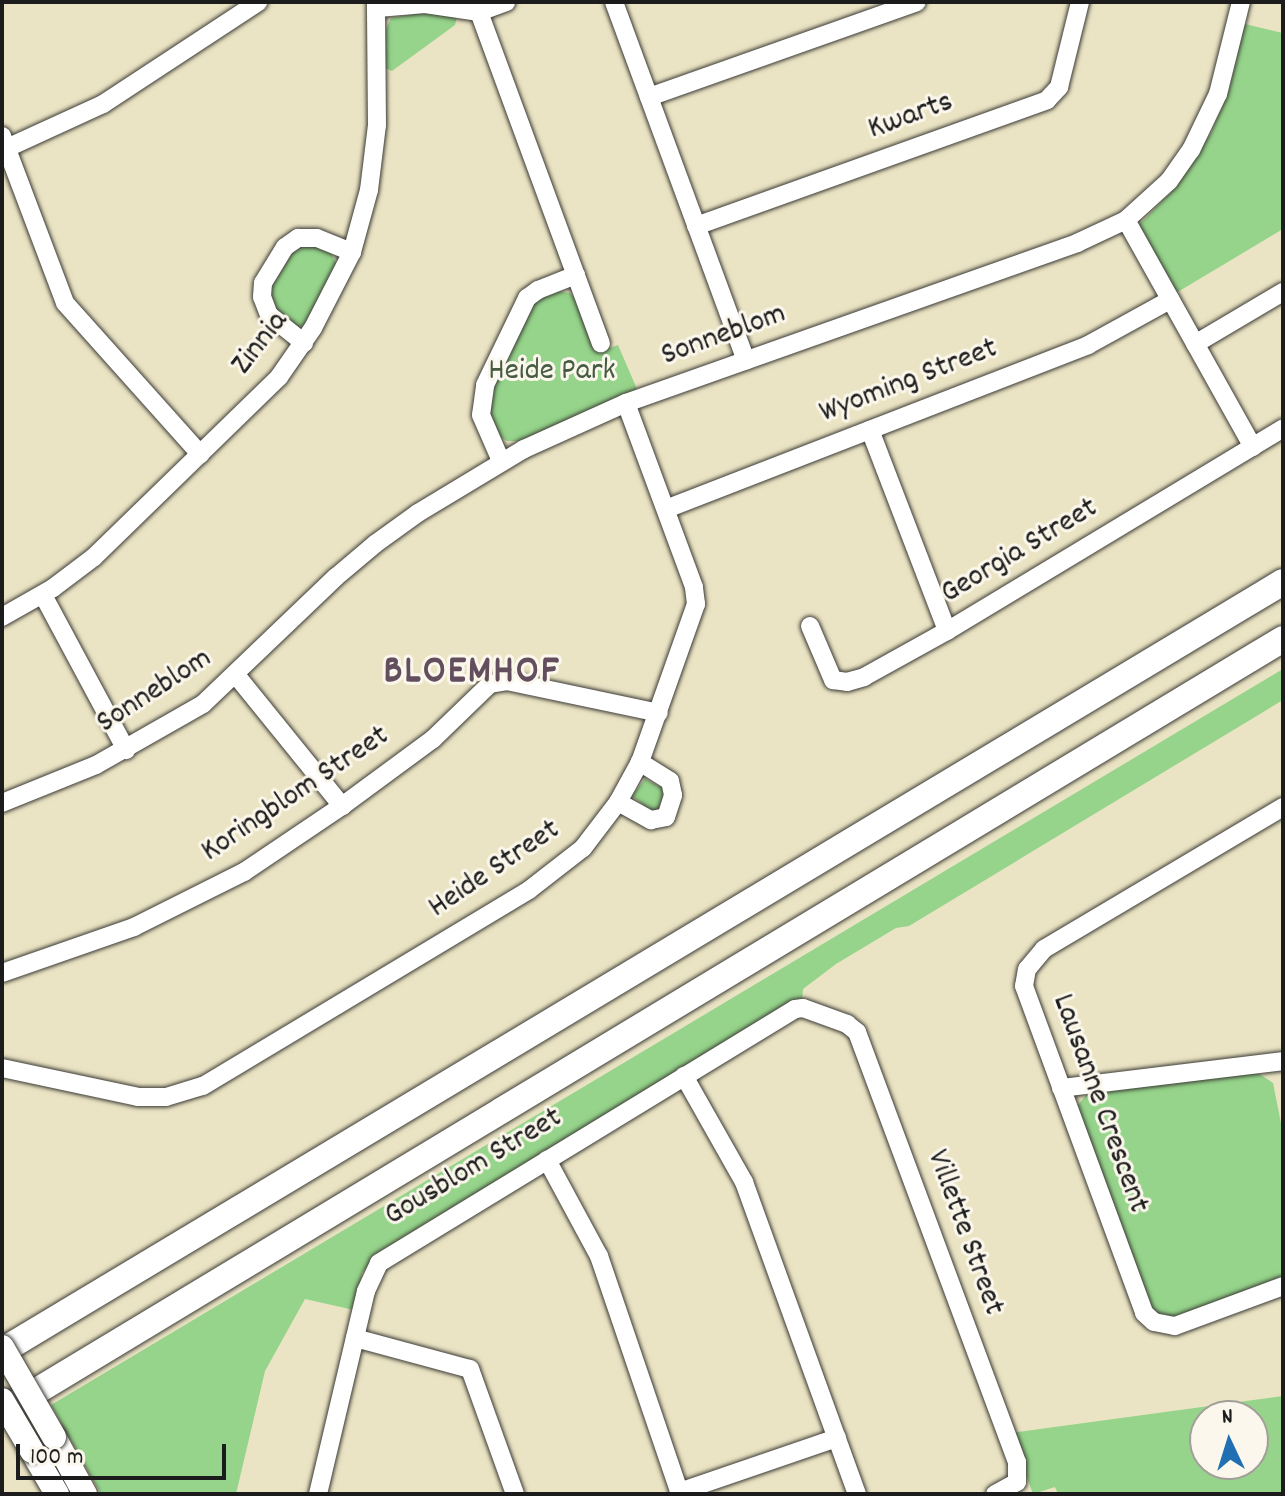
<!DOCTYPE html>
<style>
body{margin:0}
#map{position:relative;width:1285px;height:1496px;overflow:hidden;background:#ebe4c4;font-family:Dekko,sans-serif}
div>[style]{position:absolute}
.green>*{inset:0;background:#95d48a}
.roads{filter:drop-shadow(0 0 2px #3b3a35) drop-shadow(0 0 2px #3b3a35)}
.minor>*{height:18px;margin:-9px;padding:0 9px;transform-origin:9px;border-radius:9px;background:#fff}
.major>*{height:24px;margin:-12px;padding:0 12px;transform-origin:12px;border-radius:12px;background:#fff}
.highway>*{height:26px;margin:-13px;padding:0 13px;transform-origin:13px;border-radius:13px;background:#fff}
.bridges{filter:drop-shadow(0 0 2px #3b3a35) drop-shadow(0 0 2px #3b3a35)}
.major-bridge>*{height:24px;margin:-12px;padding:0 12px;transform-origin:12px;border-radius:12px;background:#fff}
span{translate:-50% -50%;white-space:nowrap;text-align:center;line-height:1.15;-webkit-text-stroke:6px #fbf7ec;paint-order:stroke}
.street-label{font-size:32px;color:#1c1c1c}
.park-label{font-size:32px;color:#465c42}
.district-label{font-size:40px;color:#624e5c;font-weight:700;letter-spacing:2px}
.frame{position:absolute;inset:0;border:4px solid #1c1c1c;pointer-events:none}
.north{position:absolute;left:1189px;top:1400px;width:80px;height:80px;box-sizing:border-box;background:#fbf7ec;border:2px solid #a29f99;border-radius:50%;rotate:356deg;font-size:22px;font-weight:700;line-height:32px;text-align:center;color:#1c1c1c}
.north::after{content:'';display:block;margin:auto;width:28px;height:36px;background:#1f6fb2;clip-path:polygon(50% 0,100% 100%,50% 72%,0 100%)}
.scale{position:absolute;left:16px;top:1444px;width:210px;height:36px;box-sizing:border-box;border:4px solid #1c1c1c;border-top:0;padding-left:10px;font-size:24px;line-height:28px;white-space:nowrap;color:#1c1c1c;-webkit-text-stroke:6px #fbf7ec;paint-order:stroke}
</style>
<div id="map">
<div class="green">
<div style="clip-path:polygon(433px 11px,457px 17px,455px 25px,392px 71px,385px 68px,386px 29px,391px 18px)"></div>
<div style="clip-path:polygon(1245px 24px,1283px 33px,1283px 229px,1176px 293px,1138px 226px,1176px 187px,1211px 133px,1229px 90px)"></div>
<div style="clip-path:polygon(297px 246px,317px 247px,331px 253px,337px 265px,306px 324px,297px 327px,270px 304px,272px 281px)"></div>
<div style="clip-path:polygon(557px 291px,570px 293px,577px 300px,597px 352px,618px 345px,637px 389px,521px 441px,507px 441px,496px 434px,489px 415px,489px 399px,525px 314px,537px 298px)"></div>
<div style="clip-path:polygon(1283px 669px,1283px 700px,909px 926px,896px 928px,836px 964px,803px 989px,802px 1001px,787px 1005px,380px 1251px,362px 1273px,354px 1310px,305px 1299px,265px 1371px,236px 1494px,101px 1494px,51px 1405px)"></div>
<div style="clip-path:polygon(645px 779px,664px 789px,660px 810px,654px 813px,632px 796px)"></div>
<div style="clip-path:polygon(1258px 1073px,1273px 1083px,1283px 1133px,1283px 1278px,1167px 1319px,1151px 1310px,1077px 1106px,1088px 1093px)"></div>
<div style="clip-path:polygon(evenodd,1283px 1396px,1281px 1494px,1058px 1494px,1055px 1487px,1033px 1494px,1011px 1433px,1283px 1396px,1205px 1416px,1253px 1416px,1253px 1464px,1205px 1464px,1205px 1416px)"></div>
</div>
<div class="roads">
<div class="minor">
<div style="left:614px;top:2px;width:382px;rotate:69.8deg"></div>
<div style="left:378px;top:8px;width:47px;rotate:-4.9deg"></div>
<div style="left:425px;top:4px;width:55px;rotate:8.4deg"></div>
<div style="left:479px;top:12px;width:353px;rotate:69.8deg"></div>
<div style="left:479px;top:12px;width:29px;rotate:-20deg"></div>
<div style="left:649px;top:97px;width:284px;rotate:-19.5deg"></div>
<div style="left:2px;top:136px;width:178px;rotate:69.3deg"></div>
<div style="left:65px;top:303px;width:203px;rotate:48.2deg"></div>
<div style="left:7px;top:148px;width:106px;rotate:-24.6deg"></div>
<div style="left:103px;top:104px;width:186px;rotate:-33.3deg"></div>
<div style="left:1126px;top:220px;width:260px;rotate:60.8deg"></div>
<div style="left:696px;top:226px;width:373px;rotate:-19.7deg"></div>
<div style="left:1047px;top:100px;width:18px;rotate:-47deg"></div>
<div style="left:1059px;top:87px;width:88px;rotate:-76.1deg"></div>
<div style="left:304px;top:343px;width:45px;rotate:-141.3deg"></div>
<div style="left:269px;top:315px;width:19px;rotate:-111deg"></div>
<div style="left:262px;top:297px;width:14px;rotate:-86deg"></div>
<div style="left:263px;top:283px;width:42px;rotate:-58.6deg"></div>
<div style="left:285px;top:247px;width:16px;rotate:-35deg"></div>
<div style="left:298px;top:238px;width:19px"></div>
<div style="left:317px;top:238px;width:38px;rotate:22deg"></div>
<div style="left:1195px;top:344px;width:102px;rotate:-30.6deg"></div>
<div style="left:870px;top:430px;width:215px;rotate:69deg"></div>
<div style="left:501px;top:461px;width:50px;rotate:-113.5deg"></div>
<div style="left:481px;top:415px;width:30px;rotate:-82deg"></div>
<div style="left:485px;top:385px;width:97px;rotate:-64.2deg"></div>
<div style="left:527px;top:298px;width:14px;rotate:-36deg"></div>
<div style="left:538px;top:290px;width:41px;rotate:-21.5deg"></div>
<div style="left:666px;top:509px;width:453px;rotate:-21.2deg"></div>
<div style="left:1088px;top:345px;width:94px;rotate:-28.8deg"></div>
<div style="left:43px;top:595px;width:176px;rotate:61.8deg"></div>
<div style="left:2px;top:617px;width:59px;rotate:-29.6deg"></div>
<div style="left:53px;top:588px;width:51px;rotate:-37.1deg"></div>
<div style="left:94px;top:557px;width:258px;rotate:-44.2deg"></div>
<div style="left:279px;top:377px;width:60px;rotate:-55.2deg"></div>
<div style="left:313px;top:328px;width:85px;rotate:-62.8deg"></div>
<div style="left:352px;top:252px;width:64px;rotate:-74.7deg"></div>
<div style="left:369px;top:190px;width:65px;rotate:-83deg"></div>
<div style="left:377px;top:125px;width:123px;rotate:-90.5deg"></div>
<div style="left:810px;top:626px;width:59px;rotate:66.9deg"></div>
<div style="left:833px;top:680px;width:14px;rotate:8deg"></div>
<div style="left:847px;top:682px;width:18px;rotate:-16deg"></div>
<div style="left:864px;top:677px;width:95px;rotate:-29deg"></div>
<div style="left:947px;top:631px;width:393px;rotate:-31.1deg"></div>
<div style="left:236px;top:675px;width:169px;rotate:51deg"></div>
<div style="left:618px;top:802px;width:38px;rotate:29deg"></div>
<div style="left:651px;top:820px;width:15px;rotate:-11deg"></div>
<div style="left:666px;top:817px;width:23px;rotate:-72deg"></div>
<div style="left:673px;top:795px;width:14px;rotate:-102deg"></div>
<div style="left:670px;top:781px;width:36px;rotate:-148deg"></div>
<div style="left:2px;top:803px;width:101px;rotate:-22deg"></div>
<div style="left:96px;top:765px;width:123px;rotate:-29.7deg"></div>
<div style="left:203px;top:704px;width:184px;rotate:-43.7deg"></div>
<div style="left:336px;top:577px;width:51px;rotate:-40.2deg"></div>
<div style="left:375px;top:544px;width:53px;rotate:-35.8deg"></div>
<div style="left:418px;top:513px;width:124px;rotate:-31.1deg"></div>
<div style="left:524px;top:449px;width:112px;rotate:-24.3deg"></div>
<div style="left:626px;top:403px;width:479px;rotate:-19.5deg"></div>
<div style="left:1077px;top:243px;width:54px;rotate:-25.1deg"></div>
<div style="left:1126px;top:220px;width:58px;rotate:-42.2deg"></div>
<div style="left:1169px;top:181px;width:38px;rotate:-55deg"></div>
<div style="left:1191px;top:150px;width:62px;rotate:-64.3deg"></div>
<div style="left:1218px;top:94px;width:95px;rotate:-76deg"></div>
<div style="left:1283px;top:807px;width:278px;rotate:149.3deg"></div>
<div style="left:1044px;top:949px;width:26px;rotate:130deg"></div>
<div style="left:1027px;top:969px;width:17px;rotate:100deg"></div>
<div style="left:1024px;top:986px;width:348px;rotate:69.8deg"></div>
<div style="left:1144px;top:1313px;width:13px;rotate:42deg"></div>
<div style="left:1154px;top:1322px;width:21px;rotate:11deg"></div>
<div style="left:1175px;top:1326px;width:115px;rotate:-20.3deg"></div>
<div style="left:2px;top:973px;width:140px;rotate:-19.2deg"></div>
<div style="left:134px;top:927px;width:123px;rotate:-26.6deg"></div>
<div style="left:244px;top:872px;width:118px;rotate:-34deg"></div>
<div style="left:342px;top:806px;width:113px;rotate:-36.4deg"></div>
<div style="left:433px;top:739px;width:79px;rotate:-44deg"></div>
<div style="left:490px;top:684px;width:17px;rotate:-10deg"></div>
<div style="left:507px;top:681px;width:155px;rotate:11.9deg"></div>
<div style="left:2px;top:1068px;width:139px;rotate:12deg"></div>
<div style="left:138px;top:1097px;width:28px"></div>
<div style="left:166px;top:1097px;width:39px;rotate:-17deg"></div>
<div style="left:203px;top:1086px;width:380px;rotate:-31deg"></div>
<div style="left:529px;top:890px;width:68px;rotate:-37.9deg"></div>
<div style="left:583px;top:848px;width:58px;rotate:-52.7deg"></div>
<div style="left:618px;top:802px;width:46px;rotate:-61.2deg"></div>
<div style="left:640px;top:762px;width:168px;rotate:-70.5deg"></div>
<div style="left:696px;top:604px;width:17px;rotate:-97deg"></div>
<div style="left:694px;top:587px;width:196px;rotate:-110.3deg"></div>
<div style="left:684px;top:1076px;width:122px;rotate:60.5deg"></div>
<div style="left:744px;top:1182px;width:332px;rotate:70.1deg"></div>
<div style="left:1061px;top:1088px;width:224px;rotate:-6.9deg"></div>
<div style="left:547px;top:1160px;width:109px;rotate:61.6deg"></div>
<div style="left:599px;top:1256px;width:251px;rotate:71.2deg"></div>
<div style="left:355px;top:1338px;width:119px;rotate:15.1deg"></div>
<div style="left:470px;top:1369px;width:133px;rotate:70.2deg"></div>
<div style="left:679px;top:1492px;width:167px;rotate:-18.9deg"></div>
<div style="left:318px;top:1494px;width:209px;rotate:-76.7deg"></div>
<div style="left:366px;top:1291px;width:31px;rotate:-65deg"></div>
<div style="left:379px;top:1263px;width:487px;rotate:-31.4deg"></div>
<div style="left:795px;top:1009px;width:8px;rotate:-7deg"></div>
<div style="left:803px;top:1008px;width:47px;rotate:20deg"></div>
<div style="left:847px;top:1024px;width:13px;rotate:39deg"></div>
<div style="left:857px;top:1032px;width:459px;rotate:69.6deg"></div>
<div style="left:1017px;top:1462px;width:20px;rotate:90deg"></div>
<div style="left:1017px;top:1482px;width:25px;rotate:151deg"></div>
</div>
<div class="major">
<div style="left:54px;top:1437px;width:65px;rotate:61.5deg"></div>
<div style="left:32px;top:1451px;width:50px;rotate:59.8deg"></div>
</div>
<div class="highway">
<div style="left:2px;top:1351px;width:1494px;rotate:-30.98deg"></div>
<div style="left:2px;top:1412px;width:1496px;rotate:-31.11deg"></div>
</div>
</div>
<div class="bridges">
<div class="major-bridge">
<div style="left:2px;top:1347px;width:104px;rotate:60deg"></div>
<div style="left:2px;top:1400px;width:59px;rotate:59.5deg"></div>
</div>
</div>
<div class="street-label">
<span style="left:911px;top:117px;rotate:-20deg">Kwarts</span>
<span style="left:724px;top:336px;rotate:-20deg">Sonneblom</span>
<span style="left:261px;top:344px;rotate:-52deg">Zinnia</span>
<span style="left:909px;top:382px;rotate:-21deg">Wyoming Street</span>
<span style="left:1020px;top:552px;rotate:-31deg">Georgia Street</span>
<span style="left:155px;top:692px;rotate:-33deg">Sonneblom</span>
<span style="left:296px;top:795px;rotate:-34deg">Koringblom Street</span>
<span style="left:495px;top:870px;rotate:-34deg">Heide Street</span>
<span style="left:1099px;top:1104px;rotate:70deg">Lausanne Crescent</span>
<span style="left:474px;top:1168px;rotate:-31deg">Gousblom Street</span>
<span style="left:964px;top:1233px;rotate:70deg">Villette Street</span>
</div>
<div class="park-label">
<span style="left:552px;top:372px">Heide Park</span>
</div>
<div class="district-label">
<span style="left:472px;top:674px">BLOEMHOF</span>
</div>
<div class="frame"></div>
<div class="north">N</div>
<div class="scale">100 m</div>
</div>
